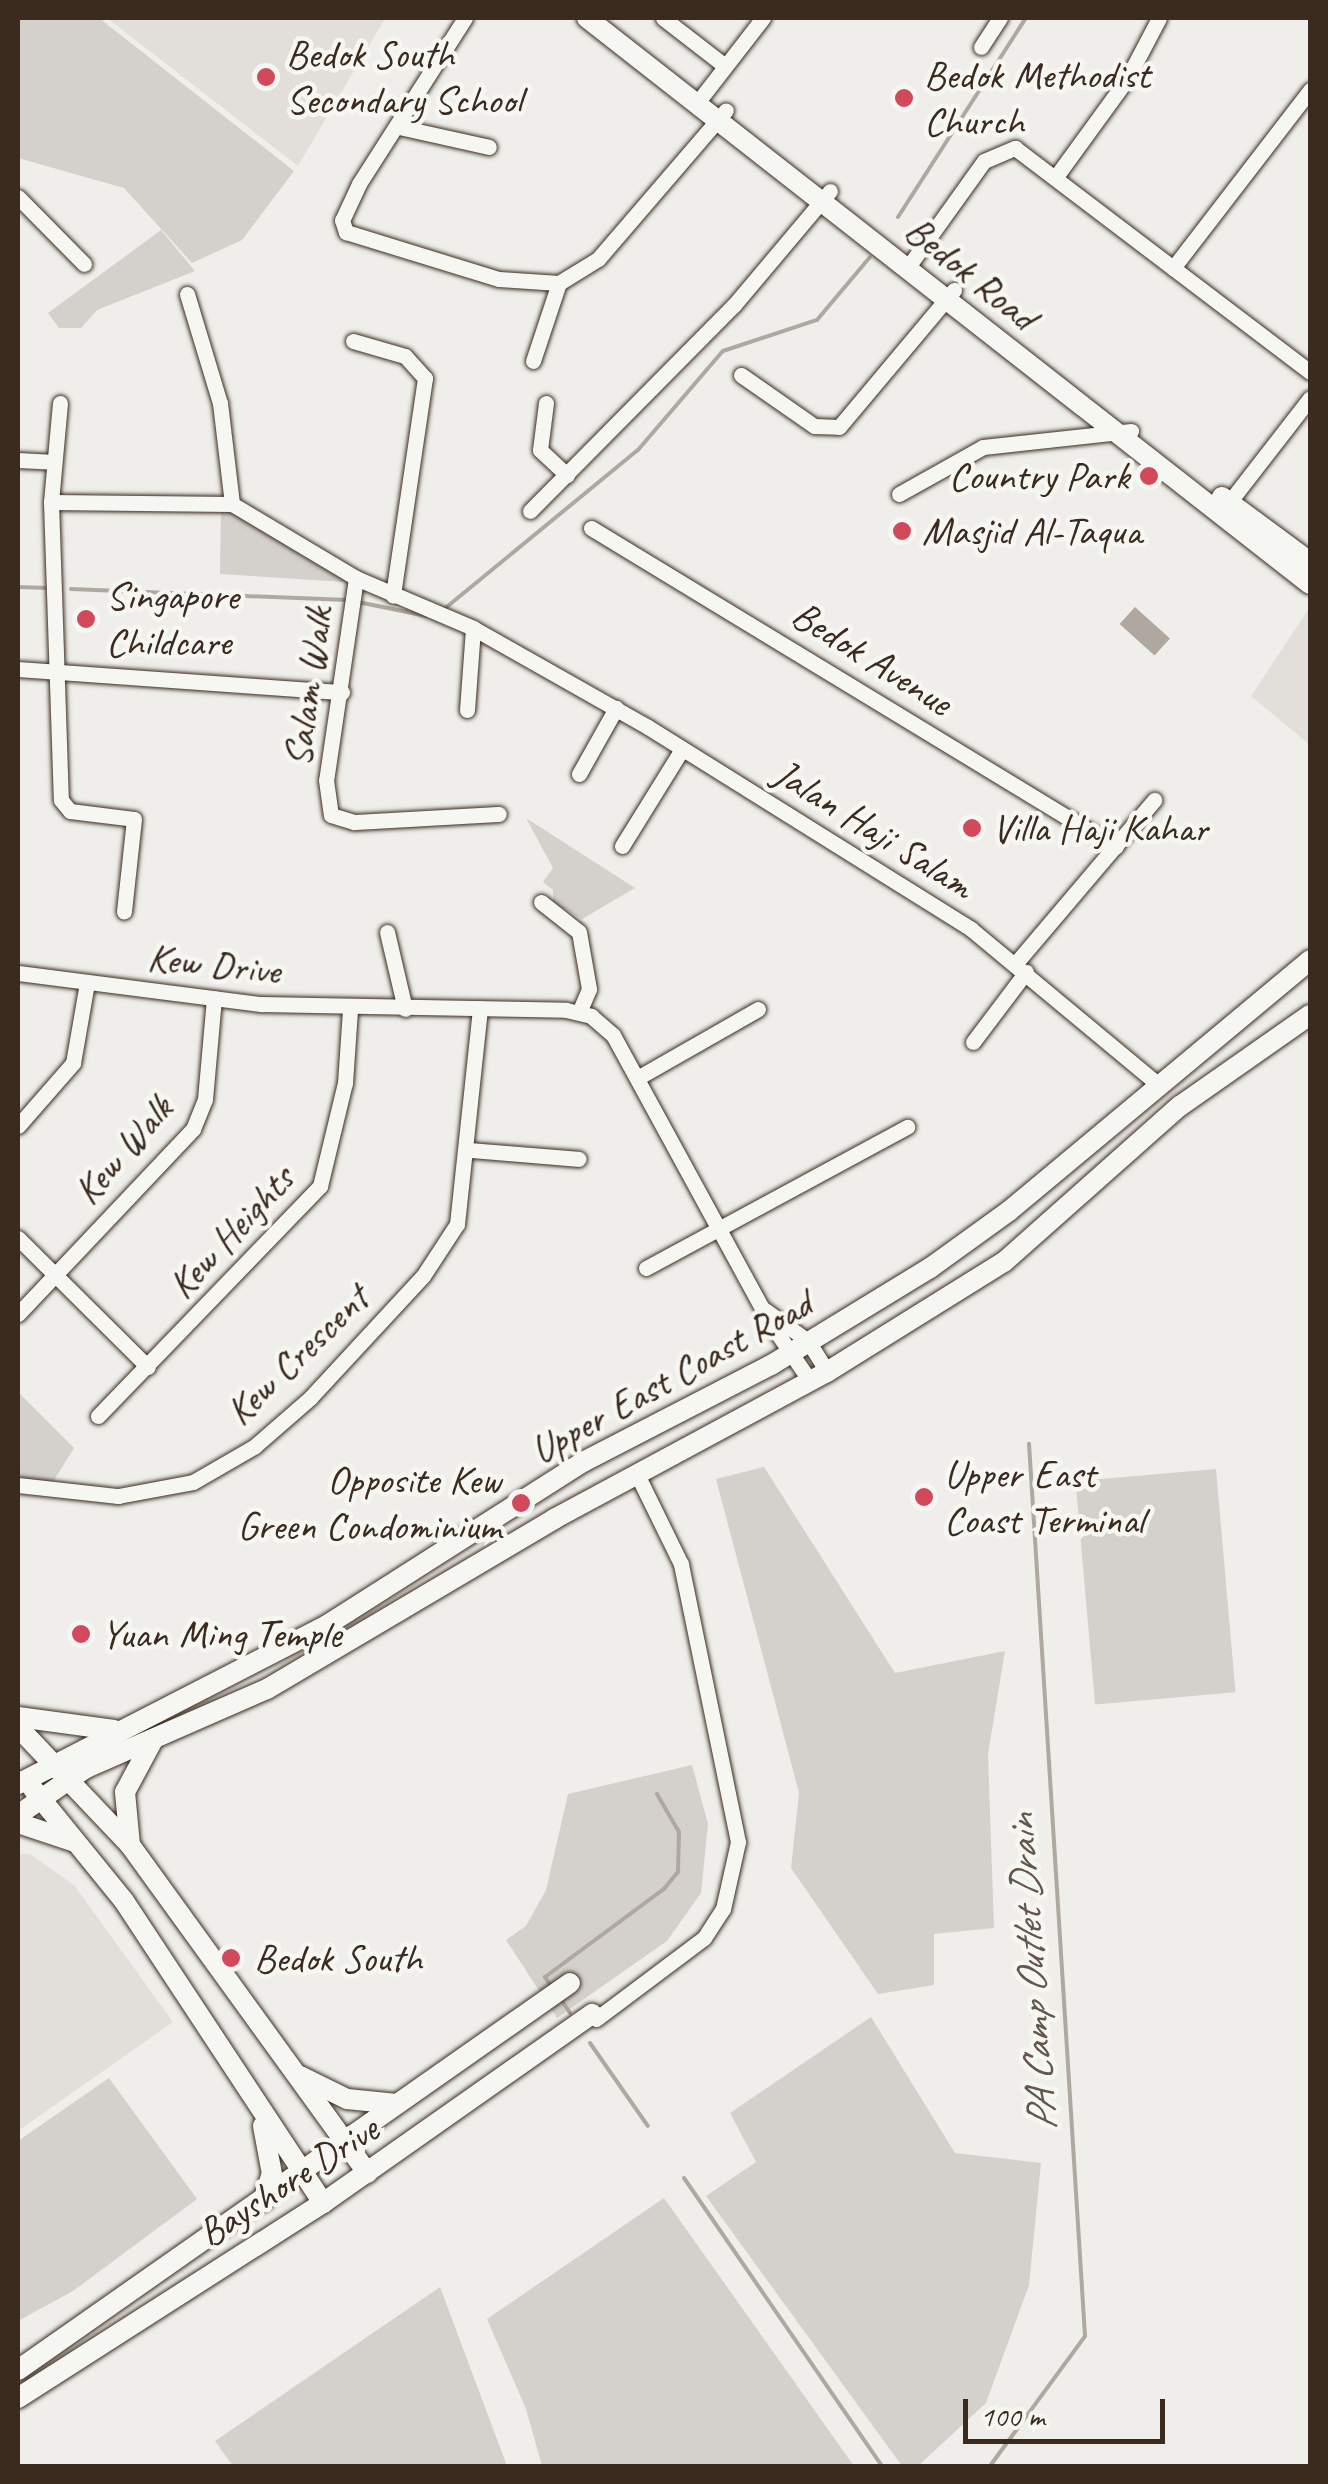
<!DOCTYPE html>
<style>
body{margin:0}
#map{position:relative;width:1328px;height:2484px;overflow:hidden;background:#efeeea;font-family:Caveat,sans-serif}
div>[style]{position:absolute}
.built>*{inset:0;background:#e2dfdb}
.green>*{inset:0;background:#d4d1cc;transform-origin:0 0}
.water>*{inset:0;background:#afa8a1;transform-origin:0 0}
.stream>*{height:4px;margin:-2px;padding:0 2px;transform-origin:2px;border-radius:2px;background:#afa8a1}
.roads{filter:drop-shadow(0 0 2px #3b2a1e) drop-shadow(0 0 2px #3b2a1e)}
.street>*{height:15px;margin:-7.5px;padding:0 7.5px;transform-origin:7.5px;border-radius:7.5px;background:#f6f6f2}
.secondary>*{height:20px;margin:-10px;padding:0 10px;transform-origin:10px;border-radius:10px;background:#f6f6f2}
.dots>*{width:28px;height:28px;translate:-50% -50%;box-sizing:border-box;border:5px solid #f6f6f2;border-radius:50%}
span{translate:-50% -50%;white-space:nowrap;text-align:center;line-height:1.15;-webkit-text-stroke:9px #f6f6f2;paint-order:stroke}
.poi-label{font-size:40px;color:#3b2a1e}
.left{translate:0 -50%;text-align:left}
.right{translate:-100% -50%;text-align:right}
.street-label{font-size:40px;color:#3b2a1e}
.water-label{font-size:42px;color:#64564c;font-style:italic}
.frame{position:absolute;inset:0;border:20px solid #3b2a1e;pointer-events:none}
.scale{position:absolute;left:963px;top:2399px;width:202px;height:45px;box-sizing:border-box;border:5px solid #3b2a1e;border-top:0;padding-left:12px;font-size:30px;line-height:35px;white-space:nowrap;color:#3b2a1e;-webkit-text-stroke:8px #f6f6f2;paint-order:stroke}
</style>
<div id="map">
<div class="built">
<div style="clip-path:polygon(107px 18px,381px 18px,384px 20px,298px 166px)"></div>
<div style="clip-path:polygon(1310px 607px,1310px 745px,1251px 696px)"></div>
<div style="clip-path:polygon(18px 1854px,30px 1854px,74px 1885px,173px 2022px,18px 2131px)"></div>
</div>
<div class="green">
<div style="clip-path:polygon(18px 18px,99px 18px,294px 171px,242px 240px,192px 263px,124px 188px,18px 158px)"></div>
<div style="clip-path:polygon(161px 230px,195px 271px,97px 310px,81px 328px,59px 328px,48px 313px)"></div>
<div style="clip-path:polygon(221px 508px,233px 508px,346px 574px,345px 582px,220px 574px)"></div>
<div style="clip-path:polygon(526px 818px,635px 888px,582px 919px,553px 902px,553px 890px,543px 882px,553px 868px)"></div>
<div style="clip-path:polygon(18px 1392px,74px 1448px,49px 1488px,18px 1479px)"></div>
<div style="clip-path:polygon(764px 1467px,895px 1673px,1005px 1651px,988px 1754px,994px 1928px,934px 1934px,934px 1985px,878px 1994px,791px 1868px,799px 1793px,716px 1479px)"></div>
<div style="left:1216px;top:1469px;width:224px;height:141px;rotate:85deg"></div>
<div style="clip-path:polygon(692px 1765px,708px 1824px,701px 1893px,667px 1941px,557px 2018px,506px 1940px,526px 1926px,546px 1890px,568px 1794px)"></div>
<div style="clip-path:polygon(871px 2017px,955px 2153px,1041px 2163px,1029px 2285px,986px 2403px,918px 2466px,902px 2466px,706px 2196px,756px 2162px,730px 2113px)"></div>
<div style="clip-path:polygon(109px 2078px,197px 2199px,73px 2291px,18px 2321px,18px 2141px)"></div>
<div style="clip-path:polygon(664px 2198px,854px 2466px,542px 2466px,526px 2409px,487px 2319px)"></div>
<div style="clip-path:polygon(440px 2287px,507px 2466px,233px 2466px,215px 2441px)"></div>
</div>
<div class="water">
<div style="left:1135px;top:607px;width:47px;height:23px;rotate:42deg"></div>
</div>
<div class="stream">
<div style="left:898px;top:217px;width:237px;rotate:-57.3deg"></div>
<div style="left:18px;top:587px;width:30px;rotate:2deg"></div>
<div style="left:71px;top:589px;width:277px;rotate:2.3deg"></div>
<div style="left:358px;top:602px;width:70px;rotate:11.5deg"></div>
<div style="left:443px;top:610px;width:252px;rotate:-39.4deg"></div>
<div style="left:638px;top:450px;width:130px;rotate:-49.4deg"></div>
<div style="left:723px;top:351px;width:99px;rotate:-18.3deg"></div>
<div style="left:817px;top:320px;width:82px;rotate:-49.9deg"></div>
<div style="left:551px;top:1986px;width:11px;rotate:-124deg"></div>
<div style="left:545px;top:1977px;width:148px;rotate:-36.5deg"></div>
<div style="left:664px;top:1889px;width:22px;rotate:-51deg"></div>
<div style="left:678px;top:1872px;width:40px;rotate:-88.6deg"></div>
<div style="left:679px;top:1832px;width:44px;rotate:-120.1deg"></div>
<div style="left:560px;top:1998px;width:18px;rotate:56deg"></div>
<div style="left:590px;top:2043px;width:101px;rotate:55.1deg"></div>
<div style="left:684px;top:2178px;width:349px;rotate:55.5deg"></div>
<div style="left:990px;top:2466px;width:161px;rotate:-53.8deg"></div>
<div style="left:1085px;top:2336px;width:894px;rotate:-93.59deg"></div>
</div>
<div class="roads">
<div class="street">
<div style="left:465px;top:18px;width:197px;rotate:122.6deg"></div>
<div style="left:359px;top:184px;width:40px;rotate:115deg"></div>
<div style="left:342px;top:220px;width:13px;rotate:72deg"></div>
<div style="left:346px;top:232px;width:160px;rotate:17.1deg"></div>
<div style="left:499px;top:279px;width:60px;rotate:3.8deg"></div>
<div style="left:559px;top:283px;width:46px;rotate:-31.6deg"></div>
<div style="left:598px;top:259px;width:196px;rotate:-49.3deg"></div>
<div style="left:663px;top:18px;width:78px;rotate:37.7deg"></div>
<div style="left:981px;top:47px;width:35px;rotate:-57deg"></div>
<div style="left:697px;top:103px;width:108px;rotate:-52.2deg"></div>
<div style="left:399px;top:127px;width:92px;rotate:12.5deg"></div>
<div style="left:1055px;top:178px;width:122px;rotate:-54deg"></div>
<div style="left:1127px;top:79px;width:69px;rotate:-62.3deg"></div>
<div style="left:18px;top:197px;width:94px;rotate:45.4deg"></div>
<div style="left:908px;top:267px;width:130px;rotate:-54.4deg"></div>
<div style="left:984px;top:161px;width:34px;rotate:-23deg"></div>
<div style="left:1015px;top:148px;width:370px;rotate:37.2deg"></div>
<div style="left:1173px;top:268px;width:225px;rotate:-52.4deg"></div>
<div style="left:187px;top:294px;width:114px;rotate:73.2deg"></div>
<div style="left:220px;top:403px;width:102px;rotate:83.2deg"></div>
<div style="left:353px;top:341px;width:54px;rotate:16.1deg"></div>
<div style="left:405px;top:356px;width:30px;rotate:48deg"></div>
<div style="left:425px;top:378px;width:220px;rotate:98.4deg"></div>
<div style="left:533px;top:361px;width:82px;rotate:-71.6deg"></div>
<div style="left:741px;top:375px;width:89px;rotate:34.9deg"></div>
<div style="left:814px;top:426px;width:25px;rotate:2deg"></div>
<div style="left:839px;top:427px;width:179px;rotate:-50deg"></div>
<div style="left:60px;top:403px;width:99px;rotate:95.2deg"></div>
<div style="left:51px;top:502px;width:298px;rotate:88.1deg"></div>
<div style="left:61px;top:800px;width:14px;rotate:51deg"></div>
<div style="left:70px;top:811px;width:64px;rotate:7.1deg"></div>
<div style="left:134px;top:819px;width:93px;rotate:96.2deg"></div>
<div style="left:546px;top:403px;width:47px;rotate:97.3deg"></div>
<div style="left:540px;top:450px;width:37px;rotate:43deg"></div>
<div style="left:18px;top:460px;width:36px;rotate:3deg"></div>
<div style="left:899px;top:494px;width:96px;rotate:-29.2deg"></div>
<div style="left:983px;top:447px;width:149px;rotate:-6.2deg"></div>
<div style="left:51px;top:502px;width:181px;rotate:0.6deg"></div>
<div style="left:232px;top:504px;width:144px;rotate:30.8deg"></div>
<div style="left:356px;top:578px;width:127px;rotate:23.1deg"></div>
<div style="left:473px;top:628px;width:201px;rotate:29.5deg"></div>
<div style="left:648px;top:727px;width:381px;rotate:32deg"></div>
<div style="left:971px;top:929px;width:244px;rotate:39.7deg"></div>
<div style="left:1224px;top:509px;width:140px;rotate:-52.2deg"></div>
<div style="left:530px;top:511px;width:290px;rotate:-45.3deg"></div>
<div style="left:734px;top:305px;width:149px;rotate:-49.9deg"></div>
<div style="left:591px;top:528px;width:614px;rotate:31.28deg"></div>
<div style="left:356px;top:578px;width:204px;rotate:98.4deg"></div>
<div style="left:326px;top:780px;width:35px;rotate:82deg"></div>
<div style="left:331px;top:815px;width:24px;rotate:17deg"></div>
<div style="left:354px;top:822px;width:145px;rotate:-3.2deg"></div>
<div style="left:18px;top:669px;width:325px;rotate:4.1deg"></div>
<div style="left:467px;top:710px;width:82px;rotate:-85.8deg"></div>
<div style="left:579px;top:774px;width:76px;rotate:-60.7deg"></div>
<div style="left:622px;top:846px;width:112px;rotate:-58.2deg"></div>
<div style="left:541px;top:902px;width:48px;rotate:38.3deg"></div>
<div style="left:579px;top:932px;width:58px;rotate:80deg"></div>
<div style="left:589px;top:989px;width:25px;rotate:113deg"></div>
<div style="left:387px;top:932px;width:79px;rotate:76.8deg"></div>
<div style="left:1016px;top:963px;width:214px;rotate:-49.7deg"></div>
<div style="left:18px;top:973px;width:245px;rotate:7.3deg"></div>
<div style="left:261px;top:1004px;width:305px;rotate:1.1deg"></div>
<div style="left:566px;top:1010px;width:26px;rotate:13deg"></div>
<div style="left:591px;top:1016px;width:29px;rotate:41deg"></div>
<div style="left:613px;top:1035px;width:322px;rotate:61.4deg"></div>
<div style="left:767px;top:1318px;width:76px;rotate:55.7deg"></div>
<div style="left:973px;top:1042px;width:88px;rotate:-52.9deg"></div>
<div style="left:639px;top:1077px;width:137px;rotate:-29.7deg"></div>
<div style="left:18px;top:1126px;width:84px;rotate:-48.9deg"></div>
<div style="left:73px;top:1063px;width:81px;rotate:-80.1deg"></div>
<div style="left:470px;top:1150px;width:109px;rotate:4.7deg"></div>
<div style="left:18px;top:1238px;width:183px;rotate:44.8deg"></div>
<div style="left:646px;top:1268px;width:297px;rotate:-28.4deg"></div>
<div style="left:765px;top:1310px;width:53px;rotate:35.8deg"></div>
<div style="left:808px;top:1341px;width:36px;rotate:58deg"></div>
<div style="left:18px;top:1314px;width:255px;rotate:-46.6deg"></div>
<div style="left:193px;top:1129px;width:32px;rotate:-68deg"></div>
<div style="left:205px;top:1099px;width:101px;rotate:-84.9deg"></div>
<div style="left:98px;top:1416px;width:320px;rotate:-46deg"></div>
<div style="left:320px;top:1186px;width:106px;rotate:-76.4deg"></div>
<div style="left:345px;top:1083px;width:74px;rotate:-86.1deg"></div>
<div style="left:18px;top:1485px;width:101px;rotate:6.3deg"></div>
<div style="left:118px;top:1496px;width:76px;rotate:-10.6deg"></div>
<div style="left:193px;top:1482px;width:72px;rotate:-30.1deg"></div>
<div style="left:255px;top:1446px;width:73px;rotate:-41.1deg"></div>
<div style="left:310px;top:1398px;width:166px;rotate:-47.2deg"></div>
<div style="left:423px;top:1276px;width:62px;rotate:-56.8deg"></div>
<div style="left:457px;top:1224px;width:217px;rotate:-83.9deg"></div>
<div style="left:596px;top:2019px;width:135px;rotate:-36.9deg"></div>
<div style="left:704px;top:1938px;width:35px;rotate:-57deg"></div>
<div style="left:723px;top:1909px;width:69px;rotate:-77.4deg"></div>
<div style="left:738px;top:1842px;width:284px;rotate:-101.6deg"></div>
<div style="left:681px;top:1564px;width:100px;rotate:-116.1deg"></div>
</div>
<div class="secondary">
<div style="left:587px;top:18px;width:918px;rotate:38.06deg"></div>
<div style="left:1222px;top:497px;width:109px;rotate:36.5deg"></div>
<div style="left:18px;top:1717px;width:97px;rotate:7.7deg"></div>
<div style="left:18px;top:1727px;width:163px;rotate:46.5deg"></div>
<div style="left:130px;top:1845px;width:405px;rotate:54.1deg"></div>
<div style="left:18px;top:1784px;width:348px;rotate:-27.2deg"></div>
<div style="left:327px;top:1625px;width:303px;rotate:-32.5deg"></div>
<div style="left:583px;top:1462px;width:212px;rotate:-27.3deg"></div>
<div style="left:771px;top:1365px;width:186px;rotate:-31.4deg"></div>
<div style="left:930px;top:1268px;width:97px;rotate:-35.8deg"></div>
<div style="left:1009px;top:1211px;width:392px;rotate:-39.8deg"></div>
<div style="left:33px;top:1789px;width:144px;rotate:50.9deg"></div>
<div style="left:124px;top:1901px;width:362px;rotate:56.6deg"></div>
<div style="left:18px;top:1815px;width:83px;rotate:-34.7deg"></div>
<div style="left:86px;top:1768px;width:197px;rotate:-23.6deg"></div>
<div style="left:267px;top:1689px;width:334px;rotate:-30.6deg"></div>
<div style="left:554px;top:1519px;width:310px;rotate:-28.3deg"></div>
<div style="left:827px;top:1372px;width:208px;rotate:-31.9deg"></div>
<div style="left:1004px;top:1262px;width:235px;rotate:-41.6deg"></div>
<div style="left:1180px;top:1106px;width:159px;rotate:-35deg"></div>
<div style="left:18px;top:1823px;width:57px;rotate:18.4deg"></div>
<div style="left:130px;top:1845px;width:53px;rotate:-95.4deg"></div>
<div style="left:125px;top:1792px;width:59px;rotate:-61.7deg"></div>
<div style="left:300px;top:2076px;width:52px;rotate:26.1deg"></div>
<div style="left:347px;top:2099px;width:50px;rotate:5.7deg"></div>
<div style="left:263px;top:2201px;width:28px;rotate:-72deg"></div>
<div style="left:272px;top:2174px;width:49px;rotate:-100.6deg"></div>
<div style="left:18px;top:2370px;width:674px;rotate:-35.03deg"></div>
<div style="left:18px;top:2398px;width:362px;rotate:-32.6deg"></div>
<div style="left:323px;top:2203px;width:329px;rotate:-35.1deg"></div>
</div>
</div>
<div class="dots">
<div style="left:266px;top:77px;background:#d1495b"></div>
<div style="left:904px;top:98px;background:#d1495b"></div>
<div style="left:1149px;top:476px;background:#d1495b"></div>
<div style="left:902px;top:531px;background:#d1495b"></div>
<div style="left:86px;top:619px;background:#d1495b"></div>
<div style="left:972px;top:828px;background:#d1495b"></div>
<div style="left:924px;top:1497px;background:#d1495b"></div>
<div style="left:521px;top:1503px;background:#d1495b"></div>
<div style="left:81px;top:1634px;background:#d1495b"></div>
<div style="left:231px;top:1958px;background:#d1495b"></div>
</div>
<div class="poi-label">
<span class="left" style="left:286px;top:77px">Bedok South<br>Secondary School</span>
<span class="left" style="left:924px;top:98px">Bedok Methodist<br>Church</span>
<span class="right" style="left:1129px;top:476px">Country Park</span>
<span class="left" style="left:922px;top:531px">Masjid Al-Taqua</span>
<span class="left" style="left:106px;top:619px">Singapore<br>Childcare</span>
<span class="left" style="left:992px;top:828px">Villa Haji Kahar</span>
<span class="left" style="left:944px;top:1497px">Upper East<br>Coast Terminal</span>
<span class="right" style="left:501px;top:1503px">Opposite Kew<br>Green Condominium</span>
<span class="left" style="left:101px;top:1634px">Yuan Ming Temple</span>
<span class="left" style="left:254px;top:1958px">Bedok South</span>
</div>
<div class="street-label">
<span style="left:971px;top:273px;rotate:39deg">Bedok Road</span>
<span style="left:872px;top:658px;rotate:32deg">Bedok Avenue</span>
<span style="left:308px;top:687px;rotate:-82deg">Salam Walk</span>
<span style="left:874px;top:829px;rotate:32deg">Jalan Haji Salam</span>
<span style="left:214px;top:964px;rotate:6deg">Kew Drive</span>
<span style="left:123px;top:1150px;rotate:-49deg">Kew Walk</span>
<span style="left:231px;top:1232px;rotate:-47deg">Kew Heights</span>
<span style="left:297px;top:1355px;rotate:-44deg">Kew Crescent</span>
<span style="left:671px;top:1377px;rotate:-29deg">Upper East Coast Road</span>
<span style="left:288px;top:2181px;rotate:-33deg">Bayshore Drive</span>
</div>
<div class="water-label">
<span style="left:1032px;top:1973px;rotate:-94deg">PA Camp Outlet Drain</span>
</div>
<div class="frame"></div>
<div class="scale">100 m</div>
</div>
